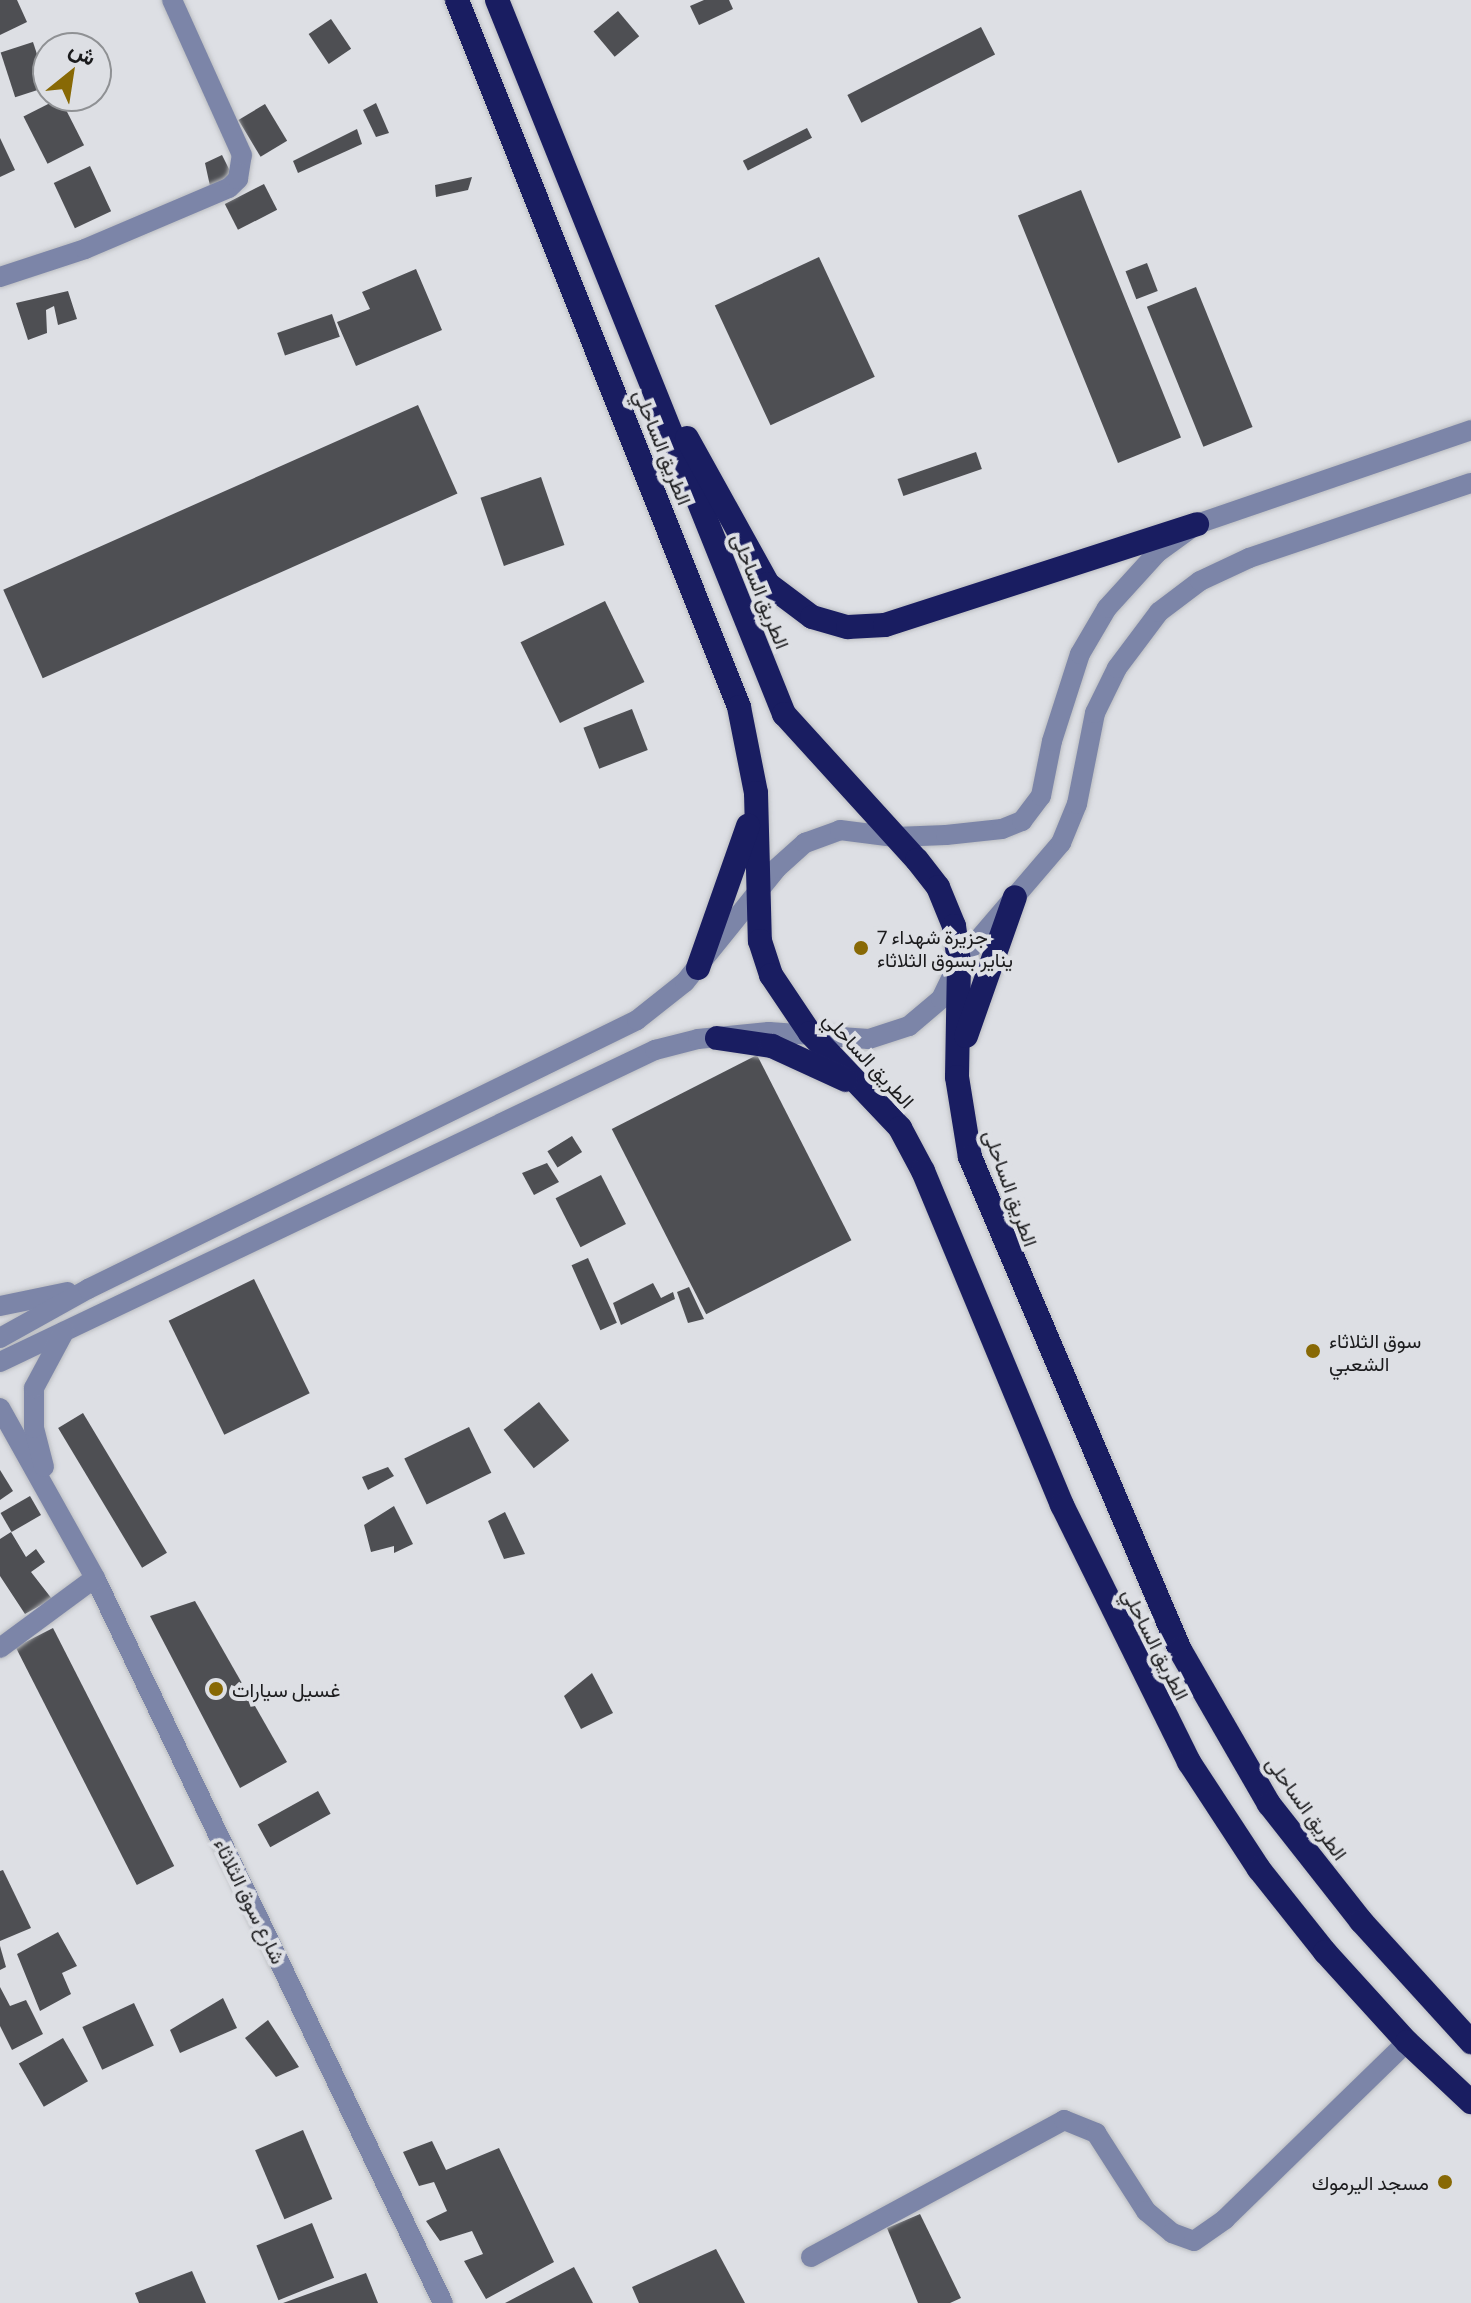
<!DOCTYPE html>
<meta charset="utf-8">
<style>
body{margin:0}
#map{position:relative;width:1471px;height:2303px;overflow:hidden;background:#dddfe4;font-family:Commissioner,Vazirmatn,sans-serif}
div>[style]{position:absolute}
.building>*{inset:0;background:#4e4f53;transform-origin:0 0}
.roads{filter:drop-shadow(0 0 2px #babcc0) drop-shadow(0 0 2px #babcc0)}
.minor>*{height:20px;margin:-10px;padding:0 10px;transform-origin:10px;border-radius:10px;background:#7c85a8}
.highway>*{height:24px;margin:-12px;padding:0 12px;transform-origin:12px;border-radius:12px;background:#191d61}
.dots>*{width:22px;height:22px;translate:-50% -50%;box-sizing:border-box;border:4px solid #dddfe4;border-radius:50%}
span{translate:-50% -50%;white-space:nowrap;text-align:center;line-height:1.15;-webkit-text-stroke:8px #dddfe4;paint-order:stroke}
.street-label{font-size:20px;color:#1b1b1d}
.poi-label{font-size:20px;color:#1b1b1d}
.left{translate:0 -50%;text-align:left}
.right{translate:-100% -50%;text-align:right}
.north{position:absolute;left:32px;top:32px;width:80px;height:80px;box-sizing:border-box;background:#dddfe4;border:2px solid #8f9194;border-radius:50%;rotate:30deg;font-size:22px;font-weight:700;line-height:32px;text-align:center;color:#1b1b1d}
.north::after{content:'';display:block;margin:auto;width:28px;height:36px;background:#886905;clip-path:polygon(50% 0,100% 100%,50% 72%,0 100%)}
</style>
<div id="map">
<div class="building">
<div style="clip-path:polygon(0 0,17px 0,27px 22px,0 35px)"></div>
<div style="clip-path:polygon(704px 0,729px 0,733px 9px,699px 25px,690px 6px)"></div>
<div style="left:618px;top:11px;width:33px;height:32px;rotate:50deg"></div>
<div style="left:331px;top:19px;width:36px;height:27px;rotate:56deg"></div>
<div style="left:981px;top:27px;width:31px;height:150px;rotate:63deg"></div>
<div style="left:33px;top:42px;width:47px;height:34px;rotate:72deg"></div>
<div style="left:60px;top:98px;width:53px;height:41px;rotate:63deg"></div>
<div style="clip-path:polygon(376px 103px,389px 133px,376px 137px,363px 110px)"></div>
<div style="left:265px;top:104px;width:43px;height:31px;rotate:59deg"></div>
<div style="left:807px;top:128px;width:11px;height:72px;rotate:63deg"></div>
<div style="clip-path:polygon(357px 129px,362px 144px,298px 173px,293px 161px)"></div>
<div style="clip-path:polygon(0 138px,15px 170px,0 177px)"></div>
<div style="clip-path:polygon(222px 155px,233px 177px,210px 186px,205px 163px)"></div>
<div style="left:90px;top:166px;width:50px;height:40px;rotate:65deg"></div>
<div style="clip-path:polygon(472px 177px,468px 190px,436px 197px,435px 185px)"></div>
<div style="left:264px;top:184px;width:29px;height:44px;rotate:63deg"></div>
<div style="left:1081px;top:190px;width:267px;height:68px;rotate:68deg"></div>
<div style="left:819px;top:257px;width:132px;height:115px;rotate:65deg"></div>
<div style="left:1147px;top:263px;width:30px;height:23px;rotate:69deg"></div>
<div style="clip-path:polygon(416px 269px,442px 330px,356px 366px,337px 322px,370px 309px,362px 292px)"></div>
<div style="left:1196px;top:287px;width:151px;height:53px;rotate:68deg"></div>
<div style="clip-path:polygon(68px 291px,77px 319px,58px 325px,54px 306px,46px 310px,47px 333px,28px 340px,16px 303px)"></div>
<div style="left:332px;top:314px;width:24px;height:58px;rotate:71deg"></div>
<div style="left:418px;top:405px;width:97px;height:454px;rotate:66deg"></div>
<div style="left:976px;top:452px;width:18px;height:83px;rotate:71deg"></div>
<div style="left:541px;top:477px;width:72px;height:64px;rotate:71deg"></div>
<div style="left:605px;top:601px;width:90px;height:94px;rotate:64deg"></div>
<div style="left:632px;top:709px;width:44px;height:52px;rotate:69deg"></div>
<div style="left:757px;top:1055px;width:208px;height:163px;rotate:63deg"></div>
<div style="left:572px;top:1136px;width:19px;height:29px;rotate:58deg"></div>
<div style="clip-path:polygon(547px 1163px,559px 1182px,534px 1195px,522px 1173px)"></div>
<div style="left:601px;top:1175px;width:55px;height:51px;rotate:63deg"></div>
<div style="left:588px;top:1258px;width:71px;height:18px;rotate:66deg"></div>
<div style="left:254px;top:1279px;width:127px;height:95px;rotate:64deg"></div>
<div style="clip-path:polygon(653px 1283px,661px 1298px,673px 1292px,675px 1299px,621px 1325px,613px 1303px)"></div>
<div style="clip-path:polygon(689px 1287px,704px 1319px,688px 1323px,677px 1292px)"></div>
<div style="left:539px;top:1402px;width:49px;height:45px;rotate:52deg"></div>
<div style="left:83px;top:1413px;width:163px;height:29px;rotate:59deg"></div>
<div style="left:469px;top:1427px;width:51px;height:72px;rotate:64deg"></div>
<div style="clip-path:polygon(388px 1467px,394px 1476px,368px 1490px,362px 1477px)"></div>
<div style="clip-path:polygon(0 1470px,13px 1491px,0 1500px)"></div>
<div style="left:30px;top:1496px;width:22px;height:34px;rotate:60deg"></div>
<div style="clip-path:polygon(394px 1506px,413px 1544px,394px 1553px,394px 1546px,371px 1552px,364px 1525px)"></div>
<div style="clip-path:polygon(505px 1512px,525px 1554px,504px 1559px,488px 1521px)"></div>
<div style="clip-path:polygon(11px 1532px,26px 1557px,36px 1549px,45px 1562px,31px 1572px,52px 1599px,25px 1614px,0 1576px,0 1539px)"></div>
<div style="clip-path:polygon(195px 1601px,287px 1762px,240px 1788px,150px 1616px)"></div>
<div style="left:53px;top:1628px;width:267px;height:42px;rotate:63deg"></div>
<div style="clip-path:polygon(592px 1673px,613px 1713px,581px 1729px,564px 1696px)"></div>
<div style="left:318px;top:1791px;width:26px;height:69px;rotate:61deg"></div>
<div style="clip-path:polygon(3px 1870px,31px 1928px,0 1941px,0 1871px)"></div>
<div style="clip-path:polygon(58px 1932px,77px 1966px,62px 1973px,71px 1994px,40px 2011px,17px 1954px)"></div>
<div style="clip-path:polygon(0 1946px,6px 1967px,0 1970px)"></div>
<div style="clip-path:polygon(0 1987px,10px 2006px,26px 2000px,43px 2034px,12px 2050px,0 2026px)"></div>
<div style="clip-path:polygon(223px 1998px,237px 2028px,180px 2053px,170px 2030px)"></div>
<div style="left:134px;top:2003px;width:47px;height:57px;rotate:65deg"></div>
<div style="clip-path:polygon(268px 2020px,299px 2067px,276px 2077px,245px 2038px)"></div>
<div style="left:63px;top:2038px;width:50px;height:51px;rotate:60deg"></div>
<div style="left:303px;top:2130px;width:75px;height:52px;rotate:67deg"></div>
<div style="clip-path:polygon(432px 2141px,446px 2170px,499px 2148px,554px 2262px,486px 2299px,464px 2261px,483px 2254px,472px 2231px,440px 2241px,426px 2221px,447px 2211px,434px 2182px,419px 2186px,403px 2152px)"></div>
<div style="clip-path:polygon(920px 2214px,961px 2298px,950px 2303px,918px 2303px,887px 2228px)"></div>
<div style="left:312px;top:2223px;width:59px;height:60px;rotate:68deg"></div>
<div style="clip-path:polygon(716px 2249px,745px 2303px,639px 2303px,632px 2287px)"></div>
<div style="clip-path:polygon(574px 2267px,593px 2303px,505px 2303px)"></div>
<div style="clip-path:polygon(192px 2271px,206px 2303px,139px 2303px,135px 2293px)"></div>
<div style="clip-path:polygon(366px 2273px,378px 2303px,283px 2303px)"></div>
</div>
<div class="roads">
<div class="minor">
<div style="left:0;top:277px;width:89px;rotate:-18.2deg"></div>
<div style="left:85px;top:249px;width:156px;rotate:-23deg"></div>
<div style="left:229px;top:188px;width:13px;rotate:-45deg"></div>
<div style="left:238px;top:179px;width:24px;rotate:-81deg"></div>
<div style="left:242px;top:155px;width:170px;rotate:-114.3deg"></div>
<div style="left:0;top:1306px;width:69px;rotate:-11.6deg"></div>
<div style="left:0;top:1338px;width:101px;rotate:-29.1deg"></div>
<div style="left:88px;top:1289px;width:611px;rotate:-26.1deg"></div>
<div style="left:637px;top:1020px;width:61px;rotate:-38.4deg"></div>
<div style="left:685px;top:982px;width:146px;rotate:-51.1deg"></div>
<div style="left:777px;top:868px;width:38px;rotate:-42deg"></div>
<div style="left:805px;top:843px;width:37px;rotate:-20deg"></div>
<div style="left:840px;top:830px;width:55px;rotate:7.3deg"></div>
<div style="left:895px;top:837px;width:51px;rotate:-2.2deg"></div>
<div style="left:946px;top:835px;width:56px;rotate:-6.1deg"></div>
<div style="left:1002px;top:829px;width:22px;rotate:-22deg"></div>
<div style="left:1022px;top:821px;width:31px;rotate:-53deg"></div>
<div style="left:1041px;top:796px;width:56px;rotate:-78.7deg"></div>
<div style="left:1052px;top:741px;width:91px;rotate:-72.2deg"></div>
<div style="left:1080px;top:654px;width:53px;rotate:-59.6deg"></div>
<div style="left:1107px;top:608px;width:74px;rotate:-47.7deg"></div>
<div style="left:1157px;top:553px;width:49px;rotate:-35.9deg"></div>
<div style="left:1197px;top:524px;width:290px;rotate:-18.9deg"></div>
<div style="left:0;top:1362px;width:726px;rotate:-25.47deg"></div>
<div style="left:655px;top:1050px;width:44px;rotate:-14.3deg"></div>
<div style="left:698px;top:1039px;width:71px;rotate:-5.6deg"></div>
<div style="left:769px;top:1032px;width:100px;rotate:4deg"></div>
<div style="left:869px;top:1039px;width:42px;rotate:-18deg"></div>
<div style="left:909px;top:1026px;width:42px;rotate:-40.2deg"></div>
<div style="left:941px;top:999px;width:41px;rotate:-64.1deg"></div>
<div style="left:959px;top:962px;width:157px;rotate:-49.4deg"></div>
<div style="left:1061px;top:843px;width:42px;rotate:-67.7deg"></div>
<div style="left:1077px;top:804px;width:93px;rotate:-78.8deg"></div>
<div style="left:1095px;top:713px;width:50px;rotate:-63.9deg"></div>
<div style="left:1117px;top:668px;width:70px;rotate:-53.1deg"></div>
<div style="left:1159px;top:612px;width:51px;rotate:-37.1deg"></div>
<div style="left:1200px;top:581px;width:54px;rotate:-25.1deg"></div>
<div style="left:1249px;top:558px;width:234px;rotate:-18.7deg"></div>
<div style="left:0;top:1408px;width:195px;rotate:60.8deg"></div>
<div style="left:95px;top:1578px;width:804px;rotate:64.36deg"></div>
<div style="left:44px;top:1467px;width:40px;rotate:-104.4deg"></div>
<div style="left:34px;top:1428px;width:40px;rotate:-90deg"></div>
<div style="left:34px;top:1388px;width:64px;rotate:-61.8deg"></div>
<div style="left:0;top:1648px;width:118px;rotate:-36.4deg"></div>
<div style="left:811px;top:2257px;width:288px;rotate:-28.4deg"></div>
<div style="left:1064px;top:2120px;width:35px;rotate:22deg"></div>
<div style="left:1096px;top:2133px;width:93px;rotate:57.3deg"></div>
<div style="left:1146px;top:2211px;width:34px;rotate:40deg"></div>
<div style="left:1172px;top:2233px;width:23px;rotate:20deg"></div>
<div style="left:1194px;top:2241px;width:38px;rotate:-35deg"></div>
<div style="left:1225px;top:2219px;width:254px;rotate:-44.2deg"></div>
</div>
<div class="highway">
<div style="left:457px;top:0;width:761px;rotate:68.25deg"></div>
<div style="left:739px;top:707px;width:88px;rotate:78.8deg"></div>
<div style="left:756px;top:793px;width:148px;rotate:88.5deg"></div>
<div style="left:760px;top:941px;width:36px;rotate:72deg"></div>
<div style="left:771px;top:975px;width:70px;rotate:56.1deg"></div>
<div style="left:810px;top:1033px;width:131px;rotate:46.5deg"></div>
<div style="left:900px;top:1128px;width:49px;rotate:61.9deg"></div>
<div style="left:923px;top:1171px;width:362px;rotate:67.4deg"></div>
<div style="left:1062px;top:1505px;width:287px;rotate:63.7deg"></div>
<div style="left:1189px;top:1762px;width:128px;rotate:56.8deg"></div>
<div style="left:1259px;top:1869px;width:106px;rotate:51.5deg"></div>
<div style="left:1325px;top:1952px;width:122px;rotate:47.7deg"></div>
<div style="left:1407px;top:2042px;width:88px;rotate:43.2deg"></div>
<div style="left:497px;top:0;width:770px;rotate:68.1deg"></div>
<div style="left:784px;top:714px;width:197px;rotate:47.7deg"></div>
<div style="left:917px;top:860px;width:34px;rotate:52deg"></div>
<div style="left:938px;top:887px;width:42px;rotate:67.7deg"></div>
<div style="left:954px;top:926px;width:36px;rotate:82deg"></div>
<div style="left:959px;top:962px;width:115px;rotate:91deg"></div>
<div style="left:957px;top:1077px;width:81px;rotate:80.8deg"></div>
<div style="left:970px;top:1157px;width:536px;rotate:66.93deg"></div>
<div style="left:1180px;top:1650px;width:178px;rotate:60deg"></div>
<div style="left:1269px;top:1804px;width:149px;rotate:51.8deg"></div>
<div style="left:1361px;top:1921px;width:164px;rotate:47.7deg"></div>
<div style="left:687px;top:438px;width:167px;rotate:61deg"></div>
<div style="left:768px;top:584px;width:55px;rotate:36.9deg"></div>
<div style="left:812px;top:617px;width:37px;rotate:16deg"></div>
<div style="left:848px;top:627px;width:37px;rotate:-3deg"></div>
<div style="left:885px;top:625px;width:328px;rotate:-17.9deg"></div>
<div style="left:698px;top:968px;width:151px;rotate:-70.6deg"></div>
<div style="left:966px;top:1036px;width:147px;rotate:-70.6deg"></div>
<div style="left:717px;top:1038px;width:56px;rotate:8.3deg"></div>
<div style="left:772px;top:1046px;width:81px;rotate:24.7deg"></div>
</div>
</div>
<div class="dots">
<div style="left:861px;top:948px;background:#886905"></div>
<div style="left:1313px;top:1351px;background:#886905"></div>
<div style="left:216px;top:1689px;background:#886905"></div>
<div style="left:1445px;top:2182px;background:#886905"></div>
</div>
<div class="street-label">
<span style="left:663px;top:447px;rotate:68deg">الطريق الساحلي</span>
<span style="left:761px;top:591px;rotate:68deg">الطريق الساحلى</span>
<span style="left:869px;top:1060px;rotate:47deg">الطريق الساحلي</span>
<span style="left:1011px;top:1188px;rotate:70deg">الطريق الساحلى</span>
<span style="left:1156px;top:1644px;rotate:63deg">الطريق الساحلي</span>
<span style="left:1307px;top:1808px;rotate:54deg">الطريق الساحلى</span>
<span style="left:250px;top:1901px;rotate:64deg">شارع سوق الثلاثاء</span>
</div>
<div class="poi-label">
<span class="left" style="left:877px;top:948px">جزيرة شهداء 7<br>يناير بسوق الثلاثاء</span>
<span class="left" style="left:1329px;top:1352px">سوق الثلاثاء<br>الشعبي</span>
<span class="left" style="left:232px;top:1689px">غسيل سيارات</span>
<span class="right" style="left:1429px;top:2182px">مسجد اليرموك</span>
</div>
<div class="north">ش</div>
</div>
